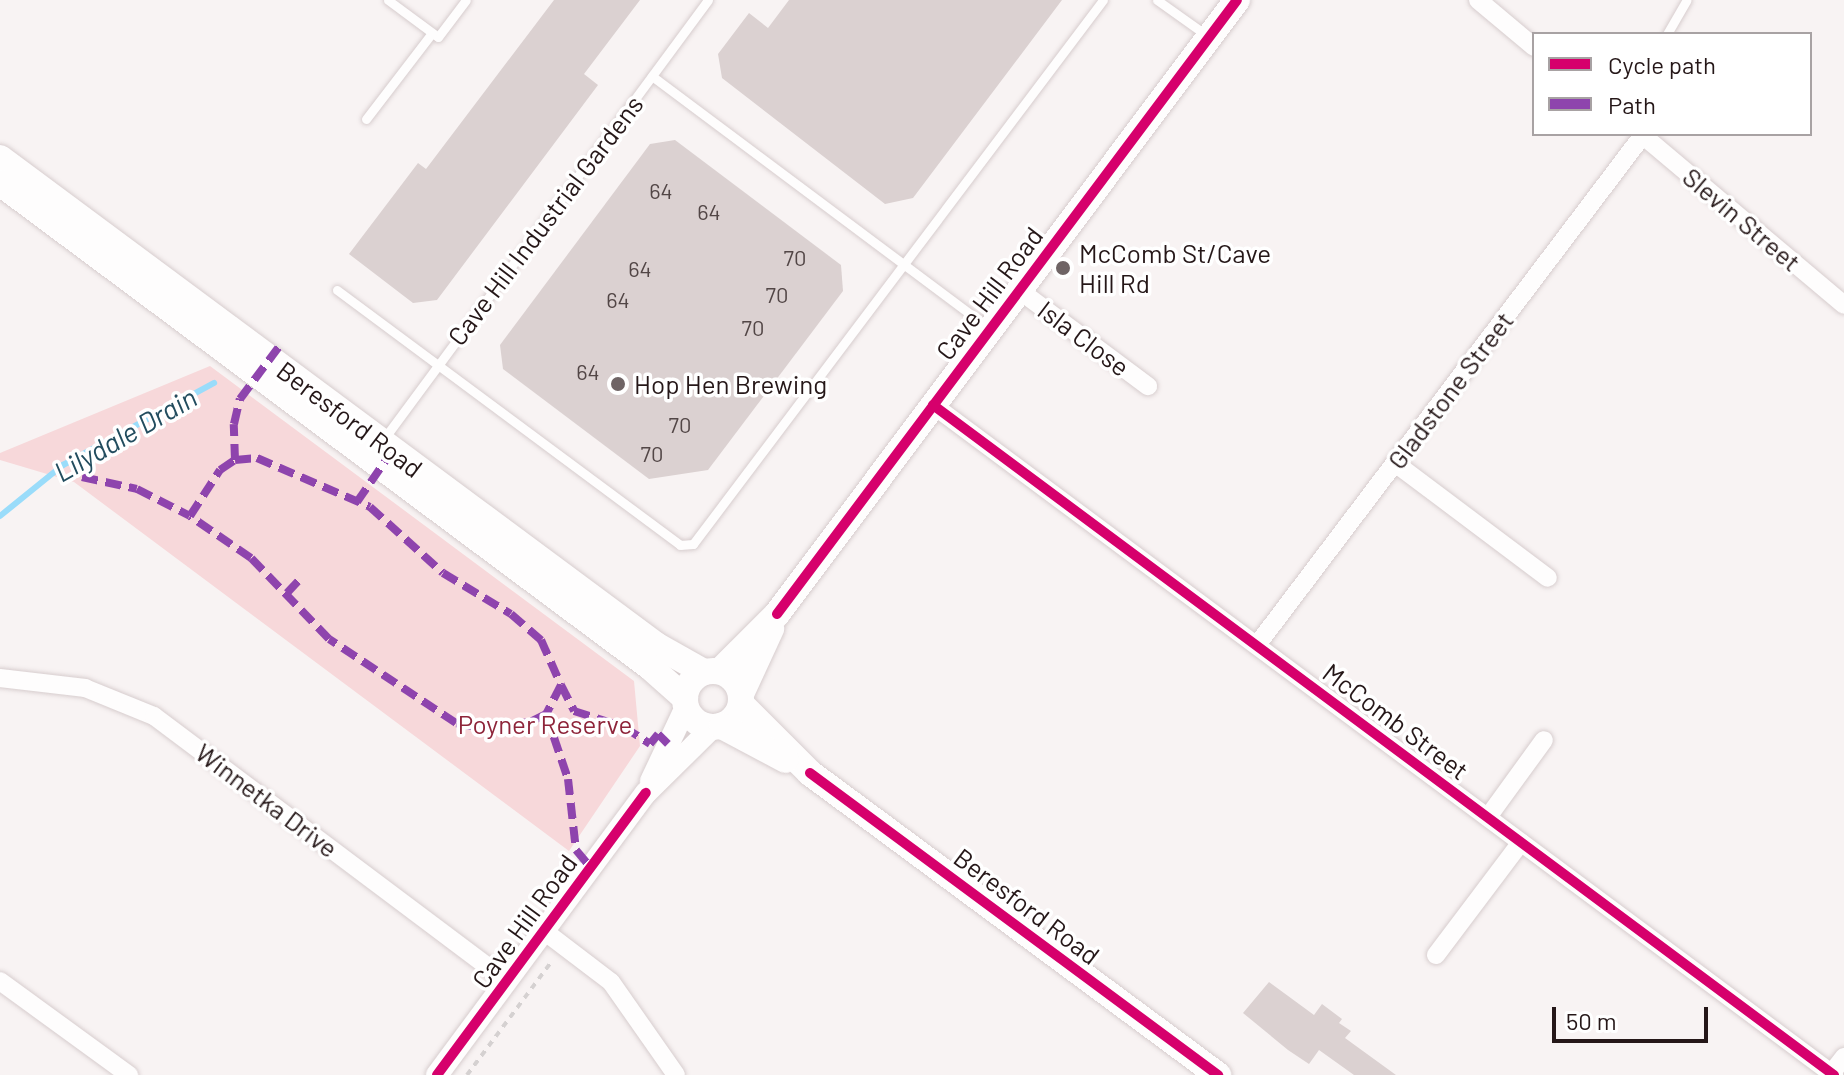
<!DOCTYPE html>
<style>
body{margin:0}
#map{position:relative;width:1844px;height:1075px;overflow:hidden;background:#f8f3f3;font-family:Barlow,sans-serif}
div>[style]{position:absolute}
.green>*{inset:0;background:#f7d8da}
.stream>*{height:6px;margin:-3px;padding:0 3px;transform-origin:3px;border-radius:3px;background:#9adcfa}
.building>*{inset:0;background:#dbd1d1}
.path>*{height:4px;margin-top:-2px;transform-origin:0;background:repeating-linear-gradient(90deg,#d5d1d1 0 6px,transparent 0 12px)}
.roads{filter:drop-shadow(0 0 2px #d7cdce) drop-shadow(0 0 2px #d7cdce)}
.service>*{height:9px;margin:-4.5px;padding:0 4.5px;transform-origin:4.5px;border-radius:4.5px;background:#fefdfd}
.minor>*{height:18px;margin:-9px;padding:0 9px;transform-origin:9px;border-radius:9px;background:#fefdfd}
.tertiary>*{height:22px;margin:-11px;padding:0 11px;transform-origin:11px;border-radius:11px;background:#fefdfd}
.secondary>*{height:26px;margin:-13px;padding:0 13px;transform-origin:13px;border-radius:13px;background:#fefdfd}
.secondary>.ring{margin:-13px;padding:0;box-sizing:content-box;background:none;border:26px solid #fefdfd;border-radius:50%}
.quiet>*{height:8px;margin-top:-4px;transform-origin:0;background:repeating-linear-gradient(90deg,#8e44ad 0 16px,transparent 0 24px)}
.cycleway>*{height:10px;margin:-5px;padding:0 5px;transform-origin:5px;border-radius:5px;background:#d6006c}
.dots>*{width:22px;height:22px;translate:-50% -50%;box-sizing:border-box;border:4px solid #fff;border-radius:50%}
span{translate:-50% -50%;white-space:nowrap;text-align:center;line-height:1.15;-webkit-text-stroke:7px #fff;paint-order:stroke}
.number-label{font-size:22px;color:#524646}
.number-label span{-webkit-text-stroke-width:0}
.street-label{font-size:26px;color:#251718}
.poi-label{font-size:26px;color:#251718}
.left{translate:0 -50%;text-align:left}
.park-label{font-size:26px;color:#8e253a}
.water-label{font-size:28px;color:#224c5e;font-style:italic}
.legend{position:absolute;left:1532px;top:32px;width:280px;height:104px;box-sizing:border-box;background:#fff;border:2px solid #a8a2a3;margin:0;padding:10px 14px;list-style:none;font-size:24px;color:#251718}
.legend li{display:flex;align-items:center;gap:16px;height:40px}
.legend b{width:40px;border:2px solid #a8a2a3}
.scale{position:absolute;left:1552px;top:1007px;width:156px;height:36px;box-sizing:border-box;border:4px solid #251718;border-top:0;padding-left:10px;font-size:24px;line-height:28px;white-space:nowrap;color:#251718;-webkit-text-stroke:6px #fff;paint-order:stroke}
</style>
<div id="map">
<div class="green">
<div style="clip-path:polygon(210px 366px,634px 681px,640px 746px,569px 851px,74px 482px,0 460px,0 453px)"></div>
</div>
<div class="stream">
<div style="left:0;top:516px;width:81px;rotate:-39deg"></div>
<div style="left:63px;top:465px;width:172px;rotate:-28.5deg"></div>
</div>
<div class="building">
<div style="clip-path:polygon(554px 0,640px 0,584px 74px,598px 85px,437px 300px,413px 303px,349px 254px,418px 163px,426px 169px)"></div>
<div style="clip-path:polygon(789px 0,1062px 0,913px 198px,885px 204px,722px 78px,718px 54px,749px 13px,768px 28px)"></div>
<div style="clip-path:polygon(675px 140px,841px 265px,843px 291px,708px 470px,649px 479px,503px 369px,500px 345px,650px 144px)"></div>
<div style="clip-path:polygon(1269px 982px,1314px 1015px,1322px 1004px,1342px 1019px,1339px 1023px,1351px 1031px,1345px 1038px,1396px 1075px,1354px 1075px,1319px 1050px,1309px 1064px,1288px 1050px,1243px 1013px)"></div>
</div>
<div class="path">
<div style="left:467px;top:1075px;width:142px;rotate:-53.3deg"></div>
</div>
<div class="roads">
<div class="service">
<div style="left:388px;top:0;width:62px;rotate:36.5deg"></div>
<div style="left:438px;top:37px;width:46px;rotate:-52.9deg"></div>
<div style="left:1157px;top:0;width:60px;rotate:35.5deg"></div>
<div style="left:1667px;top:34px;width:39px;rotate:-60deg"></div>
<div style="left:652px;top:76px;width:421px;rotate:36.8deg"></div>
<div style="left:366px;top:119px;width:108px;rotate:-52.5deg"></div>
<div style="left:337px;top:290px;width:427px;rotate:36.6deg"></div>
<div style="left:680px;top:545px;width:13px;rotate:-4deg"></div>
<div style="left:693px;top:544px;width:681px;rotate:-53deg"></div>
<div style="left:383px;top:440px;width:547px;rotate:-53.55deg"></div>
</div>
<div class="minor">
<div style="left:1478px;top:0;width:73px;rotate:40deg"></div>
<div style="left:1641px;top:134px;width:265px;rotate:40.1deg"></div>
<div style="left:1019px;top:290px;width:161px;rotate:36.7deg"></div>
<div style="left:933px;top:405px;width:1123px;rotate:36.64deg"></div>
<div style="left:1395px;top:463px;width:191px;rotate:36.9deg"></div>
<div style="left:1257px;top:645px;width:640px;rotate:-52.88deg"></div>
<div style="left:0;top:678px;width:86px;rotate:6.7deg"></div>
<div style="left:85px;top:688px;width:74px;rotate:22.1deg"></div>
<div style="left:154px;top:716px;width:441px;rotate:36.9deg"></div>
<div style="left:1488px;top:817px;width:95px;rotate:-54deg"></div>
<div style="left:544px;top:931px;width:84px;rotate:37.3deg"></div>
<div style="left:611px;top:982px;width:113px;rotate:55deg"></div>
<div style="left:1436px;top:955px;width:141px;rotate:-53deg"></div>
<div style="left:0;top:981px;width:160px;rotate:36.1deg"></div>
<div style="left:1830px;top:1075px;width:23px;rotate:-52deg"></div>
</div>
<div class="tertiary">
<div style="left:651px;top:781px;width:82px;rotate:-64.7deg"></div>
<div style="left:437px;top:1075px;width:351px;rotate:-53.5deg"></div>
<div style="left:646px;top:793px;width:94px;rotate:-44.6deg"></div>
</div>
<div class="secondary">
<div style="left:0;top:158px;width:817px;rotate:36.59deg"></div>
<div style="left:656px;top:645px;width:55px;rotate:29.4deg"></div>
<div style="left:0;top:183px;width:810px;rotate:36.67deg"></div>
<div style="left:650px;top:667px;width:47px;rotate:41.5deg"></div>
<div class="ring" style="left:685px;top:671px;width:30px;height:30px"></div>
<div style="left:720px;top:671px;width:81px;rotate:-45deg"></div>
<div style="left:777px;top:614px;width:767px;rotate:-53.16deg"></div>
<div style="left:741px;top:694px;width:72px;rotate:-65.2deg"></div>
<div style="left:741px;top:704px;width:98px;rotate:45deg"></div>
<div style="left:810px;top:773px;width:508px;rotate:36.51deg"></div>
<div style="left:722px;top:726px;width:72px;rotate:28deg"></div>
</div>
</div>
<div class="quiet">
<div style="left:257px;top:458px;width:123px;rotate:23.4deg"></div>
<div style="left:370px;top:507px;width:98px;rotate:42.1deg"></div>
<div style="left:443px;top:573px;width:79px;rotate:31.1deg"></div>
<div style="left:511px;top:614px;width:40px;rotate:41deg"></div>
<div style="left:541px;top:640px;width:49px;rotate:66deg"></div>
<div style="left:561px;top:685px;width:33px;rotate:117deg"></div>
<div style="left:546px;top:714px;width:18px;rotate:153deg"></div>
<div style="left:530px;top:722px;width:47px;rotate:172.7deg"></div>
<div style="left:483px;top:728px;width:27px;rotate:-170deg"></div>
<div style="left:456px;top:723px;width:152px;rotate:-146.5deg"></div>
<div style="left:329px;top:639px;width:112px;rotate:-133.9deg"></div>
<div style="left:251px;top:558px;width:74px;rotate:-145.5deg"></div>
<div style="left:190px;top:516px;width:55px;rotate:-56.9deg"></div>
<div style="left:220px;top:470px;width:18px;rotate:-34deg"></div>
<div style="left:235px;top:460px;width:22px;rotate:-5deg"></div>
<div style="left:235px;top:460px;width:36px;rotate:-92deg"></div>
<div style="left:234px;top:424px;width:26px;rotate:-77deg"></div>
<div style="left:240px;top:399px;width:69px;rotate:-53.3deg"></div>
<div style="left:82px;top:477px;width:56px;rotate:12.3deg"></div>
<div style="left:137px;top:489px;width:59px;rotate:27deg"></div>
<div style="left:357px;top:502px;width:62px;rotate:-55.5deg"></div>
<div style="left:287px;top:593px;width:19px;rotate:-47deg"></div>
<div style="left:561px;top:685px;width:29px;rotate:63deg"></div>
<div style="left:574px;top:711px;width:52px;rotate:17.7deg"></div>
<div style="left:624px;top:727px;width:31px;rotate:33deg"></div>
<div style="left:650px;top:744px;width:13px;rotate:-51deg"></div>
<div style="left:658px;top:734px;width:14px;rotate:45deg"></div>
<div style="left:546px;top:714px;width:69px;rotate:71.3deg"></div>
<div style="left:568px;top:779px;width:71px;rotate:83.6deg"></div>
<div style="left:576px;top:850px;width:23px;rotate:50deg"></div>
</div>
<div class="cycleway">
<div style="left:933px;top:405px;width:1123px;rotate:36.64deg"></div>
<div style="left:777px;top:614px;width:767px;rotate:-53.16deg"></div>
<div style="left:810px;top:773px;width:508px;rotate:36.51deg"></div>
<div style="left:437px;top:1075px;width:351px;rotate:-53.5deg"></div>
</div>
<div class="dots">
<div style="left:1063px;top:268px;background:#6f6465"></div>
<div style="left:618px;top:384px;background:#6f6465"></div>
</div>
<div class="number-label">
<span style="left:661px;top:191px">64</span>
<span style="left:709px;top:212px">64</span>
<span style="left:795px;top:258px">70</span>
<span style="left:640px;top:269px">64</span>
<span style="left:777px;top:295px">70</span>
<span style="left:618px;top:300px">64</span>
<span style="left:753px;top:328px">70</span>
<span style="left:588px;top:372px">64</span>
<span style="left:680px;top:425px">70</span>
<span style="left:652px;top:454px">70</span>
</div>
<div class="street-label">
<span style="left:1742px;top:219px;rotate:40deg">Slevin Street</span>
<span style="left:545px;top:220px;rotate:-53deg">Cave Hill Industrial Gardens</span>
<span style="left:989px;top:293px;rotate:-53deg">Cave Hill Road</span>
<span style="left:1084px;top:338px;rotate:37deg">Isla Close</span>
<span style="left:1450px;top:390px;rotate:-53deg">Gladstone Street</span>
<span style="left:350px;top:419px;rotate:37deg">Beresford Road</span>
<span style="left:1396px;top:721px;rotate:37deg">McComb Street</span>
<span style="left:267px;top:800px;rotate:37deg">Winnetka Drive</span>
<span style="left:1027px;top:906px;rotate:37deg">Beresford Road</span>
<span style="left:524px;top:921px;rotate:-54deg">Cave Hill Road</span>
</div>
<div class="poi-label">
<span class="left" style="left:1079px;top:268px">McComb St/Cave<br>Hill Rd</span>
<span class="left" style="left:634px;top:384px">Hop Hen Brewing</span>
</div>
<div class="park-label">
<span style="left:545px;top:724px">Poyner Reserve</span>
</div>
<div class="water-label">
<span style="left:125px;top:434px;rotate:-30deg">Lilydale Drain</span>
</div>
<ul class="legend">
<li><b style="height:10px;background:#d6006c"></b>Cycle path</li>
<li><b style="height:10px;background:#8e44ad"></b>Path</li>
</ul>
<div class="scale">50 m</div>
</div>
